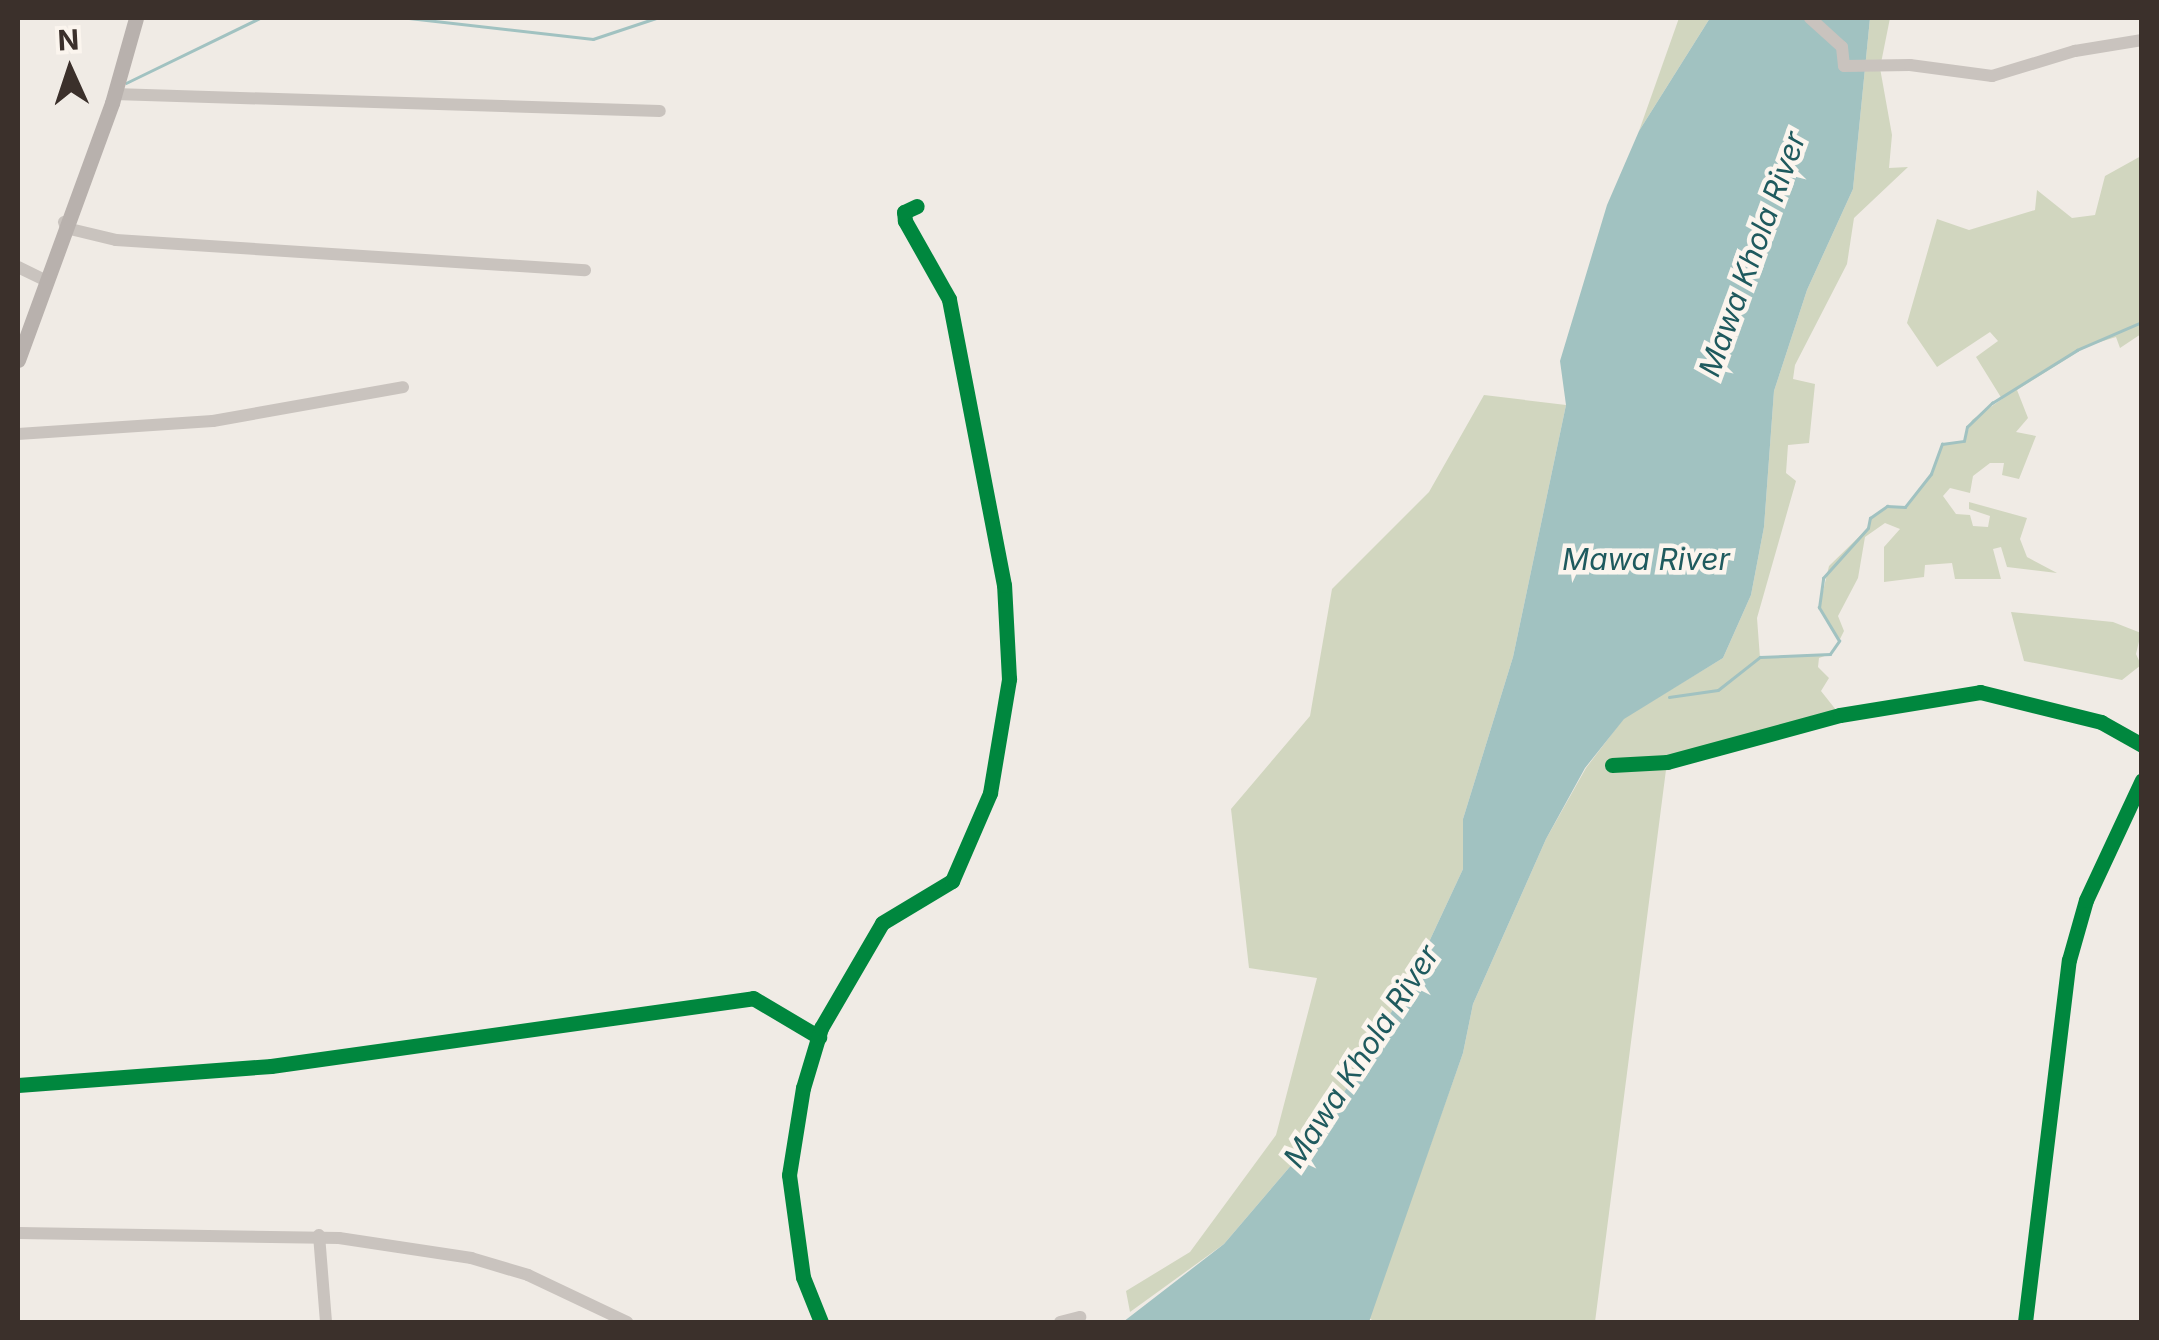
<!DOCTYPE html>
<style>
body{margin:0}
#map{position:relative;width:2159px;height:1340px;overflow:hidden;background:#f0ebe5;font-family:Inter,sans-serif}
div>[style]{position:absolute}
.green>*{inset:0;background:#d1d6bf}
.water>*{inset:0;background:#a1c2c1}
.stream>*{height:2.5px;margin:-1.25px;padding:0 1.25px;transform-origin:1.25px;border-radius:1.25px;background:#a1c2c1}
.minor>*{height:12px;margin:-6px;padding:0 6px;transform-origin:6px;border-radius:6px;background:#c9c3be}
.major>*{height:15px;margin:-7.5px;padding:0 7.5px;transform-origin:7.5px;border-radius:7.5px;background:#b8b1ad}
.cycleway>*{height:15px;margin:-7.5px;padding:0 7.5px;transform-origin:7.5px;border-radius:7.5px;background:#00873e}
span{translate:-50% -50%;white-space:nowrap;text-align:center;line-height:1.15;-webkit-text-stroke:9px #fbf5ee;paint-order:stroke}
.water-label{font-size:30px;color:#1f5a5e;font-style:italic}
.frame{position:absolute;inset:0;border:20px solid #3b302b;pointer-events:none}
.north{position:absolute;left:20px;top:20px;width:100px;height:100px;-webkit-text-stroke:8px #fbf5ee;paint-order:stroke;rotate:357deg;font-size:28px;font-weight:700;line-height:40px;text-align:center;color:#3b302b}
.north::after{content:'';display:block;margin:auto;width:35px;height:45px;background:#3b302b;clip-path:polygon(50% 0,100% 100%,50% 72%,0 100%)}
</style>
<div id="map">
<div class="green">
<div style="clip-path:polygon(1679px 18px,1710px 18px,1639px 131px)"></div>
<div style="clip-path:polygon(1870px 18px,1890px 18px,1880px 68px,1892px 135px,1889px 168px,1908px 167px,1854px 218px,1847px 264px,1795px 365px,1793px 379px,1815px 384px,1809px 443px,1788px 445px,1786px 473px,1796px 481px,1757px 618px,1760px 658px,1830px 654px,1819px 658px,1818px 667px,1829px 678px,1821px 691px,1840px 715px,1667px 762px,1595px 1322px,1375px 1322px,1369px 1318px,1463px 1053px,1473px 1004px,1546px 839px,1586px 768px,1624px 718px,1723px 658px,1751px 595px,1764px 527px,1774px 391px,1807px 290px,1853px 189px)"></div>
<div style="clip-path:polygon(2141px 156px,2141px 334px,2120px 348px,2116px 337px,2087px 346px,2017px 390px,2028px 418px,2016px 432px,2036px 436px,2019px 479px,2002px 475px,2004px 463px,1990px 463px,1973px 476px,1970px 493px,1950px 488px,1943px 496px,1956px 514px,1970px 515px,1973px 526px,1988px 527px,1990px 516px,1969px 509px,1969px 502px,2027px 518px,2020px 539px,2027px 557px,2057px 573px,2007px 567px,2001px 547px,1993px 549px,2001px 579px,1955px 579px,1952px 563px,1925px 565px,1924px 577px,1884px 582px,1884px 547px,1900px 529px,1885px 523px,1865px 537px,1858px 578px,1838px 616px,1844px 631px,1839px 641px,1819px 608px,1829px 566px,1868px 528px,1870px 518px,1887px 506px,1906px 507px,1931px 474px,1942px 444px,1964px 441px,1972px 420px,2002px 399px,1976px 357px,1998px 341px,1990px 332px,1937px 367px,1907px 323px,1937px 219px,1969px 230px,2035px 210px,2037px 190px,2072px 218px,2095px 215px,2105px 176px)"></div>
<div style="clip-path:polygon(1484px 395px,1566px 405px,1513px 657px,1463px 819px,1463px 869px,1415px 972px,1323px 1128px,1224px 1244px,1130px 1312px,1126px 1291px,1190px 1252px,1276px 1135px,1317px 978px,1249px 968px,1231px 809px,1310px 716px,1332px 589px,1429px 492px)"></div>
<div style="clip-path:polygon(2011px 612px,2113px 622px,2141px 633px,2136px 654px,2141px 665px,2122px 680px,2024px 661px)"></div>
</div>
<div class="water">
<div style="clip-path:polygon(1710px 18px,1870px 18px,1853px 189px,1807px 290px,1774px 391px,1764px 527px,1751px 595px,1723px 658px,1624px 719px,1585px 768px,1546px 839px,1473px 1004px,1463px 1053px,1369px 1322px,1123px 1322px,1224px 1244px,1323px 1128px,1415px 972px,1463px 869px,1463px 819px,1513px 657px,1566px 405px,1560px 361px,1607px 205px,1639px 131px)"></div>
</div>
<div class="stream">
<div style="left:409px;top:18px;width:185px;rotate:6.5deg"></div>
<div style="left:593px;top:39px;width:66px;rotate:-18.4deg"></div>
<div style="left:126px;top:83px;width:149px;rotate:-25.9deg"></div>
<div style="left:1669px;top:697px;width:49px;rotate:-8.1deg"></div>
<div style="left:1718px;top:690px;width:53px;rotate:-38.2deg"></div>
<div style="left:1760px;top:657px;width:70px;rotate:-2.5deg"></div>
<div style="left:1830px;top:654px;width:16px;rotate:-55deg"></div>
<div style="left:1839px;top:641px;width:39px;rotate:-121deg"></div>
<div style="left:1819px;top:608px;width:30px;rotate:-82deg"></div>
<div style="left:1823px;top:578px;width:67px;rotate:-48deg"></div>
<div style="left:1868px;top:528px;width:10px;rotate:-79deg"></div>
<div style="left:1870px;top:518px;width:21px;rotate:-35deg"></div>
<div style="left:1887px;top:506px;width:18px;rotate:3deg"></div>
<div style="left:1905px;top:507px;width:42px;rotate:-51.8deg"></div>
<div style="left:1931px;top:474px;width:32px;rotate:-70deg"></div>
<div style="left:1942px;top:444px;width:22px;rotate:-8deg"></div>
<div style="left:1964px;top:441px;width:14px;rotate:-78deg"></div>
<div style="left:1967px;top:427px;width:35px;rotate:-44deg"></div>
<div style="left:1992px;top:403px;width:100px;rotate:-31.9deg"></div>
<div style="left:2077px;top:350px;width:71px;rotate:-23.3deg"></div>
</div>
<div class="minor">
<div style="left:1810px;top:18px;width:43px;rotate:42.2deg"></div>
<div style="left:1842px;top:47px;width:19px;rotate:84deg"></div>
<div style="left:1844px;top:66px;width:66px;rotate:-0.9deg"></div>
<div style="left:1910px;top:65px;width:83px;rotate:7.6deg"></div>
<div style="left:1992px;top:76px;width:87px;rotate:-16.8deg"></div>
<div style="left:2075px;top:51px;width:68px;rotate:-9.3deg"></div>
<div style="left:114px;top:94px;width:546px;rotate:1.78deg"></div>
<div style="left:64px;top:222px;width:6px;rotate:72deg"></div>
<div style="left:66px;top:228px;width:51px;rotate:13.5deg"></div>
<div style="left:116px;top:240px;width:470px;rotate:3.7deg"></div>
<div style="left:18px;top:267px;width:30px;rotate:26deg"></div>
<div style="left:18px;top:434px;width:195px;rotate:-3.8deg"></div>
<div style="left:213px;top:421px;width:193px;rotate:-10.1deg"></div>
<div style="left:1612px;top:765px;width:55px;rotate:-3.1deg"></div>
<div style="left:1667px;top:762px;width:179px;rotate:-15.2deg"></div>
<div style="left:1840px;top:715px;width:142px;rotate:-9.3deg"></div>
<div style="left:1980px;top:692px;width:125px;rotate:13.9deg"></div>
<div style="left:2101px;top:722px;width:47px;rotate:29.3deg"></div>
<div style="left:18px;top:1085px;width:254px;rotate:-4.3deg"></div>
<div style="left:271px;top:1066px;width:487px;rotate:-8deg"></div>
<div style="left:753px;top:998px;width:77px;rotate:30.6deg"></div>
<div style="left:18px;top:1233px;width:321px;rotate:0.9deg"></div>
<div style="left:339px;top:1238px;width:134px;rotate:8.6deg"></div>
<div style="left:471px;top:1258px;width:59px;rotate:16.6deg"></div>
<div style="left:528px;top:1275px;width:110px;rotate:25.4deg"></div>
<div style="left:319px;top:1235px;width:87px;rotate:85.4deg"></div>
<div style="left:821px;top:1322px;width:48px;rotate:-111.8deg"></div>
<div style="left:803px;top:1277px;width:103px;rotate:-97.8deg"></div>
<div style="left:789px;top:1175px;width:88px;rotate:-80.9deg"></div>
<div style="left:803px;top:1088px;width:63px;rotate:-73.3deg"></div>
<div style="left:821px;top:1028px;width:121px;rotate:-59.8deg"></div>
<div style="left:882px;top:923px;width:82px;rotate:-31deg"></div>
<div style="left:952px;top:881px;width:96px;rotate:-66.6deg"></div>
<div style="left:990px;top:793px;width:116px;rotate:-80.5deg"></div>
<div style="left:1009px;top:679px;width:94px;rotate:-93deg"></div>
<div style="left:1004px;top:585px;width:291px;rotate:-100.9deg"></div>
<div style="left:949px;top:299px;width:90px;rotate:-119.4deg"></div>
<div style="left:905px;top:221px;width:9px;rotate:-96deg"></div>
<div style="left:904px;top:212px;width:14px;rotate:-25deg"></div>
<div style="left:1060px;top:1322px;width:21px;rotate:-14deg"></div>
<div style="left:2025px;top:1322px;width:365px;rotate:-83.1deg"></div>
<div style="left:2069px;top:960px;width:62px;rotate:-74.2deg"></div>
<div style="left:2086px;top:900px;width:132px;rotate:-65deg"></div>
</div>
<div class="major">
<div style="left:18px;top:360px;width:274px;rotate:-69.9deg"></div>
<div style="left:112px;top:103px;width:88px;rotate:-74.2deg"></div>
</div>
<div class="cycleway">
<div style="left:1612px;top:765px;width:55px;rotate:-3.1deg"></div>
<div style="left:1667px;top:762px;width:179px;rotate:-15.2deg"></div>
<div style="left:1840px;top:715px;width:142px;rotate:-9.3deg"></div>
<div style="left:1980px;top:692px;width:125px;rotate:13.9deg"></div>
<div style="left:2101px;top:722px;width:47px;rotate:29.3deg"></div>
<div style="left:18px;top:1085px;width:254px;rotate:-4.3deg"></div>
<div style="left:271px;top:1066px;width:487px;rotate:-8deg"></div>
<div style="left:753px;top:998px;width:77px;rotate:30.6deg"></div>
<div style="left:821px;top:1322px;width:48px;rotate:-111.8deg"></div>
<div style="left:803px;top:1277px;width:103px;rotate:-97.8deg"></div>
<div style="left:789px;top:1175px;width:88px;rotate:-80.9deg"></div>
<div style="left:803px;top:1088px;width:63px;rotate:-73.3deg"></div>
<div style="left:821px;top:1028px;width:121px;rotate:-59.8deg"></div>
<div style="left:882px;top:923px;width:82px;rotate:-31deg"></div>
<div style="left:952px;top:881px;width:96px;rotate:-66.6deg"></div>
<div style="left:990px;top:793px;width:116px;rotate:-80.5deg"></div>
<div style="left:1009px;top:679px;width:94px;rotate:-93deg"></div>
<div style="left:1004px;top:585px;width:291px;rotate:-100.9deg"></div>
<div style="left:949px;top:299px;width:90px;rotate:-119.4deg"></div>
<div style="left:905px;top:221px;width:9px;rotate:-96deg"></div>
<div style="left:904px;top:212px;width:14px;rotate:-25deg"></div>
<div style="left:2025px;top:1322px;width:365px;rotate:-83.1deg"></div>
<div style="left:2069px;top:960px;width:62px;rotate:-74.2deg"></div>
<div style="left:2086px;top:900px;width:132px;rotate:-65deg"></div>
</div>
<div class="water-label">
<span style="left:1752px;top:254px;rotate:-70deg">Mawa Khola River</span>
<span style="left:1646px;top:559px">Mawa River</span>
<span style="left:1361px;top:1056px;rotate:-57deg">Mawa Khola River</span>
</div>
<div class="frame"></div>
<div class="north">N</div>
</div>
